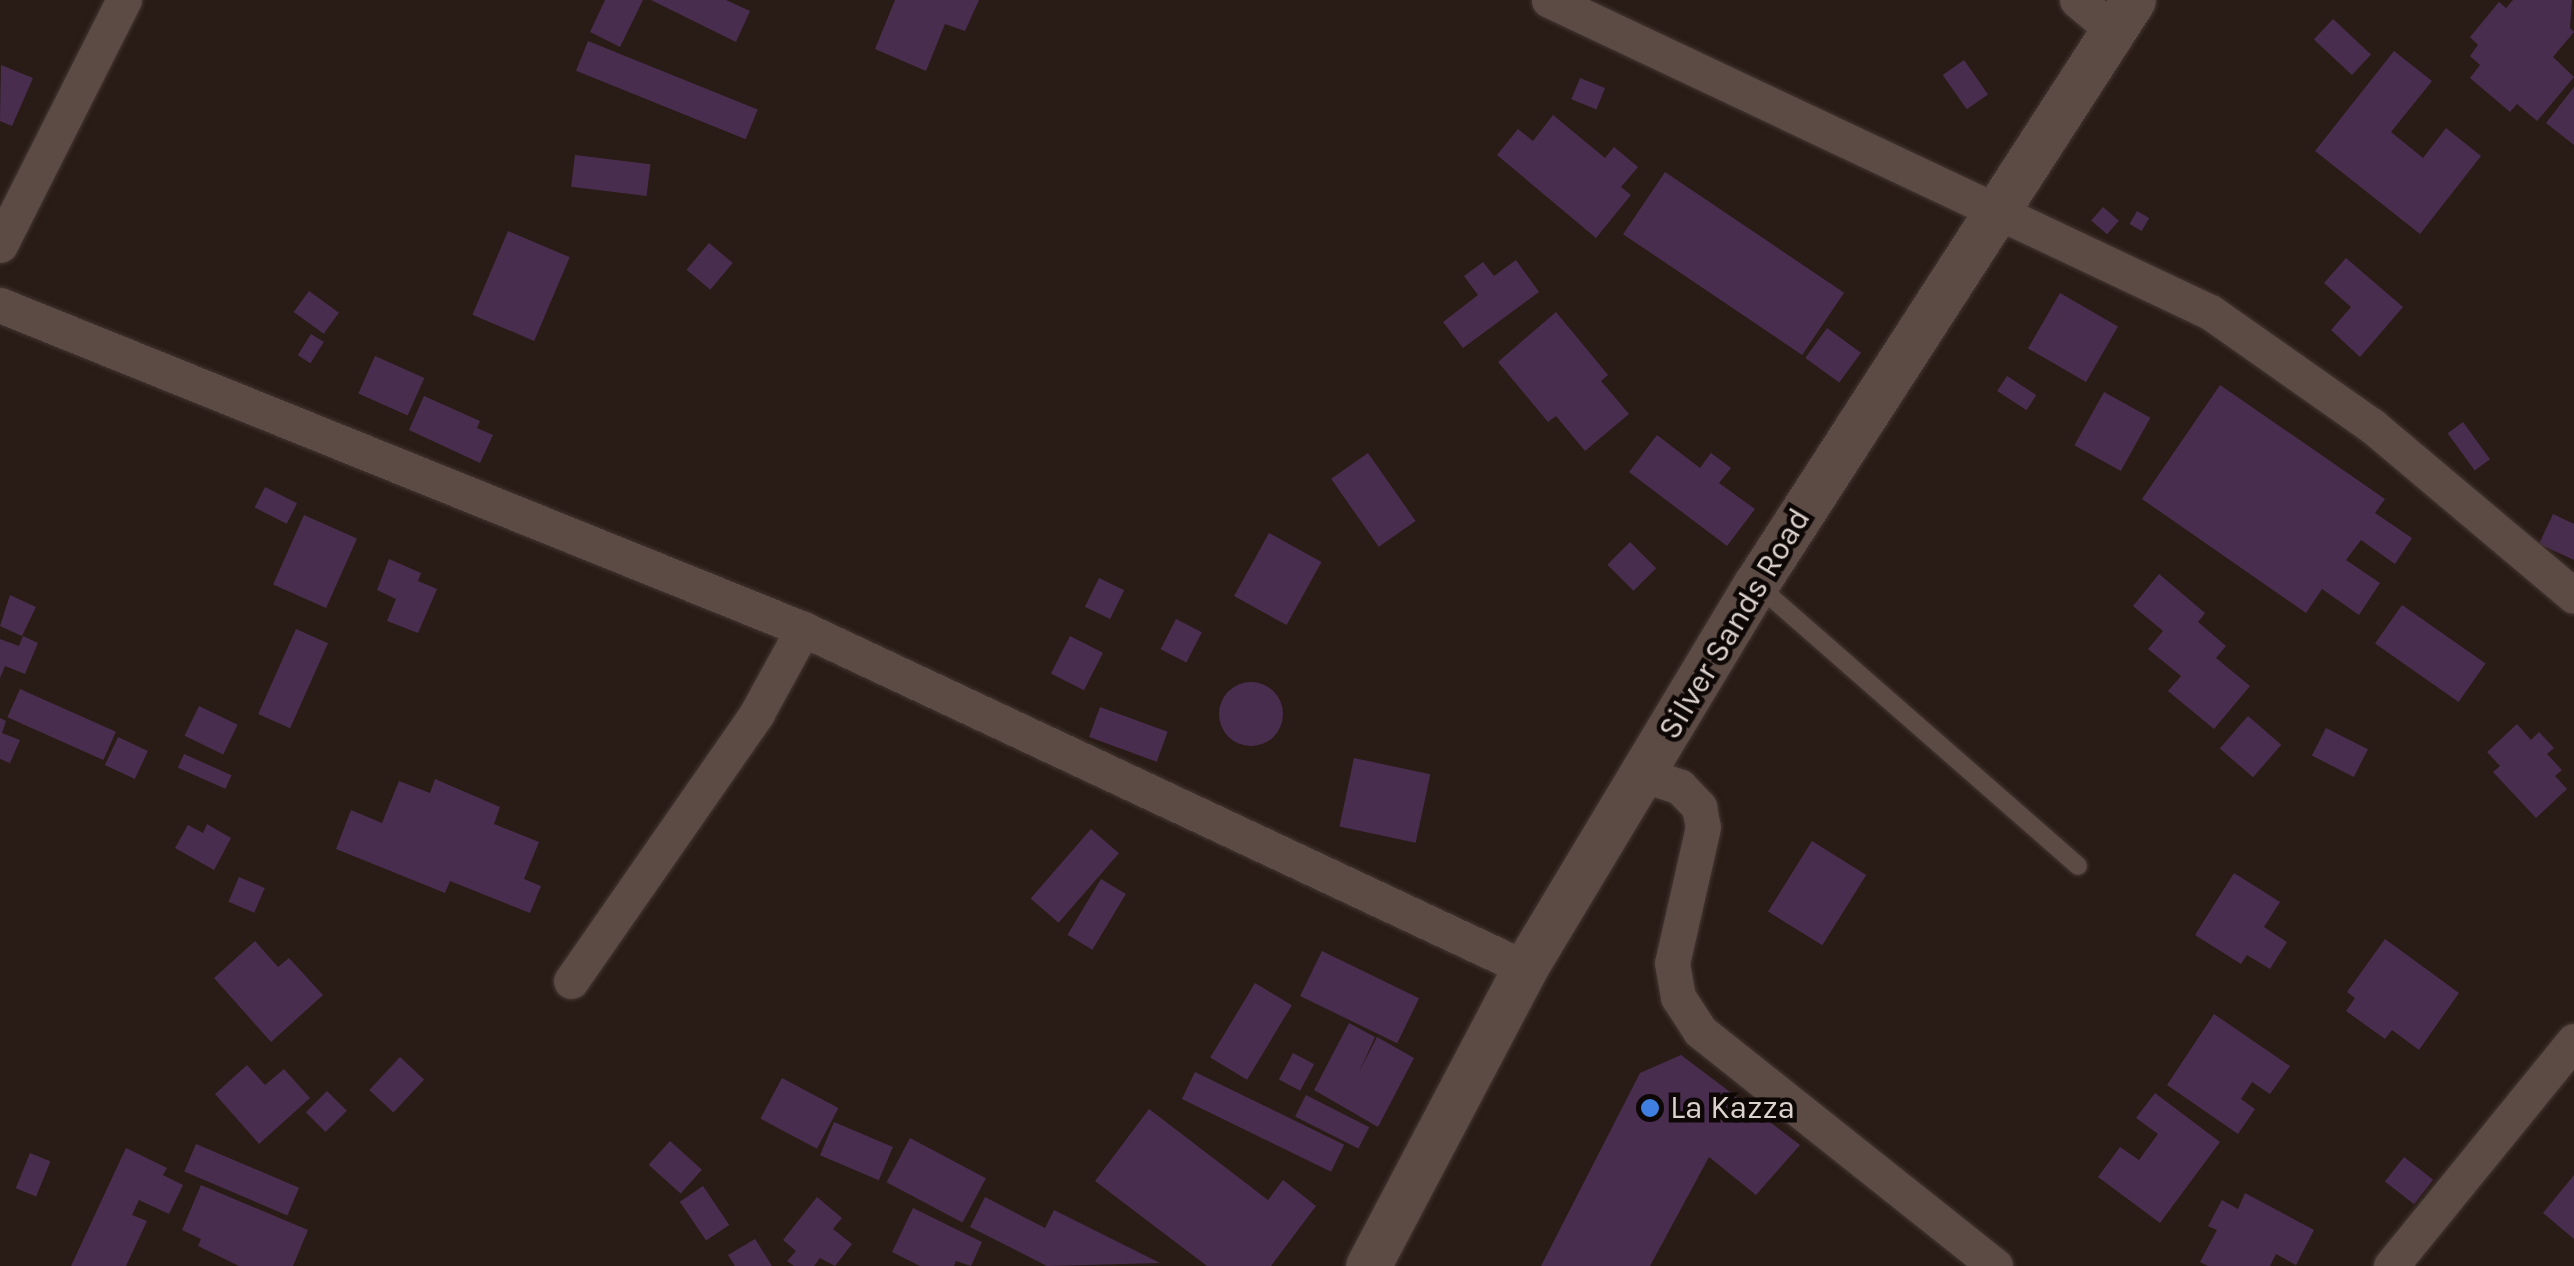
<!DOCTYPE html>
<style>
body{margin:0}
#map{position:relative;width:2574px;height:1266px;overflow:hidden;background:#291b15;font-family:Karla,sans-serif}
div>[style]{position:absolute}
.building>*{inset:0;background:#492d4f;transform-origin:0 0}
.round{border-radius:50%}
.roads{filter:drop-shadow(0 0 2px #423633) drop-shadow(0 0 2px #423633)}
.service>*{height:18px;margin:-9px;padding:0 9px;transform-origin:9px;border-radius:9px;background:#5c4b44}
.minor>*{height:35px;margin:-17.5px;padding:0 17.5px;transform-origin:17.5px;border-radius:17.5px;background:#5c4b44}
.tertiary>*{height:45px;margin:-22.5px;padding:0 22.5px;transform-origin:22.5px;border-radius:22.5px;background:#5c4b44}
.dots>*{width:28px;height:28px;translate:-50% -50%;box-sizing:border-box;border:5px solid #0d0705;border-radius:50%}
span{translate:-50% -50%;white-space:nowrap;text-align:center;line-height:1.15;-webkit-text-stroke:9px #0d0705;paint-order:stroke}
.street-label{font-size:32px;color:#ddd3ce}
.poi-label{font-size:32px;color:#ddd3ce}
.left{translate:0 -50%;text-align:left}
</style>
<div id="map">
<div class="building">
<div style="clip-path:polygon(605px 0,643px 0,620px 47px,590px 32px)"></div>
<div style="clip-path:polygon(651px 0,726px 0,750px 11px,736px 42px)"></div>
<div style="clip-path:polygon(895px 0,979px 0,965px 31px,945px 24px,926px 71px,875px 49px)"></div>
<div style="clip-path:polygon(2513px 0,2572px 0,2570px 28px,2574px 32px,2553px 57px,2574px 77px,2537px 121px,2517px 104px,2510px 112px,2470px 78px,2480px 65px,2470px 56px,2478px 45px,2470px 37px,2499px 2px,2506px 8px)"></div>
<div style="left:2333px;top:19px;width:52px;height:28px;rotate:43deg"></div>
<div style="left:588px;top:41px;width:183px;height:32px;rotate:22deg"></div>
<div style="clip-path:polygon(2394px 51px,2432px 81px,2391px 132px,2423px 158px,2446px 128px,2481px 156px,2420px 234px,2315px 151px)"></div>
<div style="left:1964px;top:60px;width:42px;height:26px;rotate:55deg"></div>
<div style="clip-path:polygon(1px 65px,33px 78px,12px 126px,0 121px)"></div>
<div style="left:1580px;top:78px;width:27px;height:23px;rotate:22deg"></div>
<div style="clip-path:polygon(2574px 87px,2574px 145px,2546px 123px)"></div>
<div style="clip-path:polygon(1553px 115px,1605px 158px,1614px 147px,1638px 167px,1621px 187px,1631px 195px,1596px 238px,1497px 155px,1518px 129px,1533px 141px)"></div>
<div style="left:575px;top:155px;width:76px;height:32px;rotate:7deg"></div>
<div style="left:1665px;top:172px;width:216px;height:75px;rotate:34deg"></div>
<div style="left:2103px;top:207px;width:21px;height:18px;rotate:41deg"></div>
<div style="left:2137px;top:211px;width:14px;height:15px;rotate:30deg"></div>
<div style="left:508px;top:231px;width:67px;height:91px;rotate:23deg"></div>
<div style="left:709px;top:243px;width:31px;height:35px;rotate:40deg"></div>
<div style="clip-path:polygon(2346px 258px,2403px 307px,2360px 357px,2331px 330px,2351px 307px,2324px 283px)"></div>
<div style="clip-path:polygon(1516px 260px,1539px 292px,1463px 348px,1443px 322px,1478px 295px,1464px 276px,1483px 262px,1494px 276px)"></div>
<div style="left:309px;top:291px;width:37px;height:26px;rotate:36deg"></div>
<div style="left:2060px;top:293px;width:67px;height:64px;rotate:30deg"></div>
<div style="clip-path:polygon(1556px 312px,1608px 375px,1601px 381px,1629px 414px,1585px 451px,1556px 416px,1548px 422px,1498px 362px)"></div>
<div style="left:1827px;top:328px;width:42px;height:37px;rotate:36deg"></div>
<div style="left:311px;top:334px;width:15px;height:25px;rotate:32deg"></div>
<div style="left:375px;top:356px;width:54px;height:41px;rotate:24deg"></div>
<div style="left:2007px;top:376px;width:35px;height:18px;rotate:33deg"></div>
<div style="clip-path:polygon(2220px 385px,2385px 499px,2375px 513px,2412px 538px,2395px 564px,2361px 540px,2346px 560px,2380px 583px,2359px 615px,2322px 589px,2306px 613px,2142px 499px)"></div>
<div style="left:2104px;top:392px;width:53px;height:61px;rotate:29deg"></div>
<div style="clip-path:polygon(424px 396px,480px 421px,477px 428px,493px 435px,480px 463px,409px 430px)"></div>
<div style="left:2463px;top:422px;width:46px;height:19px;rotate:54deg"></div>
<div style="clip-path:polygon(1657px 435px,1700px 468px,1711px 453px,1731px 468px,1719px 483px,1755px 509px,1727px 546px,1629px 472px)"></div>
<div style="left:1368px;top:453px;width:83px;height:45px;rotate:55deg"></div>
<div style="left:265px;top:487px;width:36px;height:23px;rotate:27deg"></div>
<div style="clip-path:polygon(2553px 514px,2574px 524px,2574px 560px,2539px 544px)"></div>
<div style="left:304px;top:515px;width:58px;height:76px;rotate:24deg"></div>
<div style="left:1269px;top:533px;width:60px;height:72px;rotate:29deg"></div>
<div style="left:1630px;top:542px;width:37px;height:32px;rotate:45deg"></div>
<div style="clip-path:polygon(389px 559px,421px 573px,418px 581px,437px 589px,418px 633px,387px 621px,396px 599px,377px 590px)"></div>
<div style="clip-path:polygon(2159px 574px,2205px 613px,2198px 622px,2226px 646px,2216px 658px,2250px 686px,2214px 729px,2168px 691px,2181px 676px,2148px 649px,2163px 631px,2133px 606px)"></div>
<div style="left:1099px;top:578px;width:28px;height:32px;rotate:26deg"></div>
<div style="clip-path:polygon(10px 595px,36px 607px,22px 636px,0 626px)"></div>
<div style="left:2402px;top:605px;width:102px;height:47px;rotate:35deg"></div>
<div style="left:1176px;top:619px;width:29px;height:34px;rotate:27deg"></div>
<div style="left:296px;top:629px;width:35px;height:93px;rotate:24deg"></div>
<div style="clip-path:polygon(23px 636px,38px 643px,25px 674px,5px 666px,0 678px,0 639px,19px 646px)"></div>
<div style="left:1070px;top:636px;width:37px;height:42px;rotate:27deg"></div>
<div class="round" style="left:1219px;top:682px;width:64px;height:64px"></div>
<div style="left:20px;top:689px;width:105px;height:31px;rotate:24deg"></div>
<div style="left:199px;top:706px;width:43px;height:33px;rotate:26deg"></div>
<div style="left:1100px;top:707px;width:72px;height:32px;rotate:20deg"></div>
<div style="left:2248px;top:716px;width:44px;height:43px;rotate:41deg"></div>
<div style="clip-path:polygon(0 718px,6px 721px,2px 733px,20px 740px,10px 763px,0 759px)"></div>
<div style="clip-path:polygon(2517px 724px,2531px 740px,2539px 732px,2554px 748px,2547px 754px,2562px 770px,2555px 776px,2567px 789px,2536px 818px,2493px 772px,2500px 766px,2487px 752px)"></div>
<div style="left:2326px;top:728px;width:47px;height:31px;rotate:27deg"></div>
<div style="left:118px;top:737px;width:33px;height:31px;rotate:25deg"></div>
<div style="left:184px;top:754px;width:52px;height:15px;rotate:24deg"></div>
<div style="left:1354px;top:758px;width:78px;height:70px;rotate:12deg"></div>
<div style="clip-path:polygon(435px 779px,500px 807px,494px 824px,539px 842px,524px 879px,541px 886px,530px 913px,450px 881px,445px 893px,336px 849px,351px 810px,382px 823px,399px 781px,430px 793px)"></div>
<div style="clip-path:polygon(207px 824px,231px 838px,214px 870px,175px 848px,188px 825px,203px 833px)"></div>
<div style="left:1091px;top:829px;width:37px;height:92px;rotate:41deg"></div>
<div style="left:1812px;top:841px;width:64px;height:83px;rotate:32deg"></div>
<div style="clip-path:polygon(2234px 873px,2280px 902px,2264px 927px,2287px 942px,2270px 969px,2247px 955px,2241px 964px,2195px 935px)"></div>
<div style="left:239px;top:877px;width:28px;height:27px;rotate:23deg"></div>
<div style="left:1101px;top:879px;width:29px;height:65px;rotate:31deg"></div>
<div style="clip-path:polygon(2385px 939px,2459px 993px,2419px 1050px,2392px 1030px,2385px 1039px,2346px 1011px,2355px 998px,2347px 992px)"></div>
<div style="clip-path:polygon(255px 941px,278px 967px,289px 958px,323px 995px,271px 1042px,214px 978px)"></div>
<div style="left:1322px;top:951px;width:108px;height:50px;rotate:26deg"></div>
<div style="left:1255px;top:983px;width:43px;height:87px;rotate:31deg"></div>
<div style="clip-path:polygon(2214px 1014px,2290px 1066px,2270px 1094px,2252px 1082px,2241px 1099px,2255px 1109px,2238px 1134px,2167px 1085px)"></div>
<div style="clip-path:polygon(1349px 1023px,1375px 1037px,1359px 1072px,1377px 1037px,1414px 1058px,1378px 1127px,1314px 1090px)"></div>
<div style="left:1293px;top:1053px;width:24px;height:30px;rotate:28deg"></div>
<div style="clip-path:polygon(1681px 1055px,1800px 1145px,1756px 1195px,1709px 1157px,1650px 1266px,1541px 1266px,1640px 1073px)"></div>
<div style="left:400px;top:1057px;width:33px;height:45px;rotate:43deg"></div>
<div style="clip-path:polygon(247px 1065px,265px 1085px,284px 1069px,310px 1098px,259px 1144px,215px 1094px)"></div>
<div style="left:1195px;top:1072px;width:166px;height:30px;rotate:26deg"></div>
<div style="left:782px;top:1078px;width:64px;height:46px;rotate:28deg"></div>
<div style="left:327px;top:1091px;width:28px;height:30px;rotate:45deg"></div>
<div style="clip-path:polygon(2155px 1093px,2220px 1142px,2160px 1223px,2098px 1177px,2120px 1147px,2139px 1160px,2158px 1134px,2136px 1118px)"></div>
<div style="left:1306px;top:1095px;width:71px;height:24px;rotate:27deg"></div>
<div style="clip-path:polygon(1149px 1109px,1268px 1200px,1283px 1180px,1316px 1206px,1271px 1266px,1207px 1266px,1095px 1181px)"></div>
<div style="left:834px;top:1122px;width:64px;height:36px;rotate:23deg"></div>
<div style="left:910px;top:1138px;width:86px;height:50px;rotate:28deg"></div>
<div style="left:670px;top:1141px;width:43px;height:32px;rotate:42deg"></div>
<div style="left:196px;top:1144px;width:112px;height:30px;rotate:23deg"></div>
<div style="clip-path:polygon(126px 1148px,167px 1168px,163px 1175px,183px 1185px,169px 1214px,139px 1200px,132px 1215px,147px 1221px,126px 1266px,71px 1266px)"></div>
<div style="left:30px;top:1153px;width:22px;height:38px;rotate:22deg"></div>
<div style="left:2404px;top:1157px;width:37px;height:31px;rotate:38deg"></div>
<div style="clip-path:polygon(2574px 1175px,2574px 1239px,2543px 1213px)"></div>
<div style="clip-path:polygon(201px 1185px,308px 1230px,293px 1266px,239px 1266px,198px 1246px,201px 1239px,182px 1230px)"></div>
<div style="left:703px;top:1186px;width:47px;height:28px;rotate:56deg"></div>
<div style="clip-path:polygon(2245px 1193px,2314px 1230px,2296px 1265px,2276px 1254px,2270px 1266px,2208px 1266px,2200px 1262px,2217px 1230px,2208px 1226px,2222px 1200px,2238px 1209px)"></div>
<div style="clip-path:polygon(817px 1197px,842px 1218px,833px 1229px,852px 1244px,835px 1266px,820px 1258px,814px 1266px,794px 1266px,787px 1261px,796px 1251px,783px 1240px)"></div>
<div style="clip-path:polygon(985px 1197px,1045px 1228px,1054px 1210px,1160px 1263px,1047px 1266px,970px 1227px)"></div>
<div style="clip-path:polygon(913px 1208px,982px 1242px,971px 1266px,956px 1261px,954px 1266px,920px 1266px,892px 1252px)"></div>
<div style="clip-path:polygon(755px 1239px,772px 1266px,735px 1266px,728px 1255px)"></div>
</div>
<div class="roads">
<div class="service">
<div style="left:1756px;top:584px;width:428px;rotate:41.2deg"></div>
</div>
<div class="minor">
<div style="left:1549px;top:0;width:731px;rotate:25.27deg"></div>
<div style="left:2210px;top:312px;width:197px;rotate:35.1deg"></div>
<div style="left:2371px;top:425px;width:265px;rotate:40.1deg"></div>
<div style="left:2077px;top:0;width:48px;rotate:40deg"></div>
<div style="left:0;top:245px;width:275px;rotate:-63.2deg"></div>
<div style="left:0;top:305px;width:866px;rotate:21.97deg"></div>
<div style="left:803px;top:629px;width:798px;rotate:25.15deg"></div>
<div style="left:1644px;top:775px;width:38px;rotate:18deg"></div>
<div style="left:1680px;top:787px;width:28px;rotate:46deg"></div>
<div style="left:1699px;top:807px;width:20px;rotate:79deg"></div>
<div style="left:1703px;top:827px;width:139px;rotate:102.8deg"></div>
<div style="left:1672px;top:963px;width:35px;rotate:80deg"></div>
<div style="left:1678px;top:997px;width:40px;rotate:57.1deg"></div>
<div style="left:1700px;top:1031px;width:377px;rotate:38.5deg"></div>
<div style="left:571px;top:981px;width:326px;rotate:-55.2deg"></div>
<div style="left:757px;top:713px;width:96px;rotate:-61.3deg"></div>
<div style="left:2391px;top:1266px;width:290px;rotate:-50.9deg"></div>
</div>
<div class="tertiary">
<div style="left:1368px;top:1266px;width:337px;rotate:-62.2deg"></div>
<div style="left:1525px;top:968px;width:448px;rotate:-59deg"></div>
<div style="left:1756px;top:584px;width:695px;rotate:-57.16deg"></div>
</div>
</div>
<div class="dots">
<div style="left:1650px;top:1108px;background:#3f7fe0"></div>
</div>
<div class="street-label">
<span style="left:1735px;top:624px;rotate:-59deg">Silver Sands Road</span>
</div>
<div class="poi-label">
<span class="left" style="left:1670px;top:1108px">La Kazza</span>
</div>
</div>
